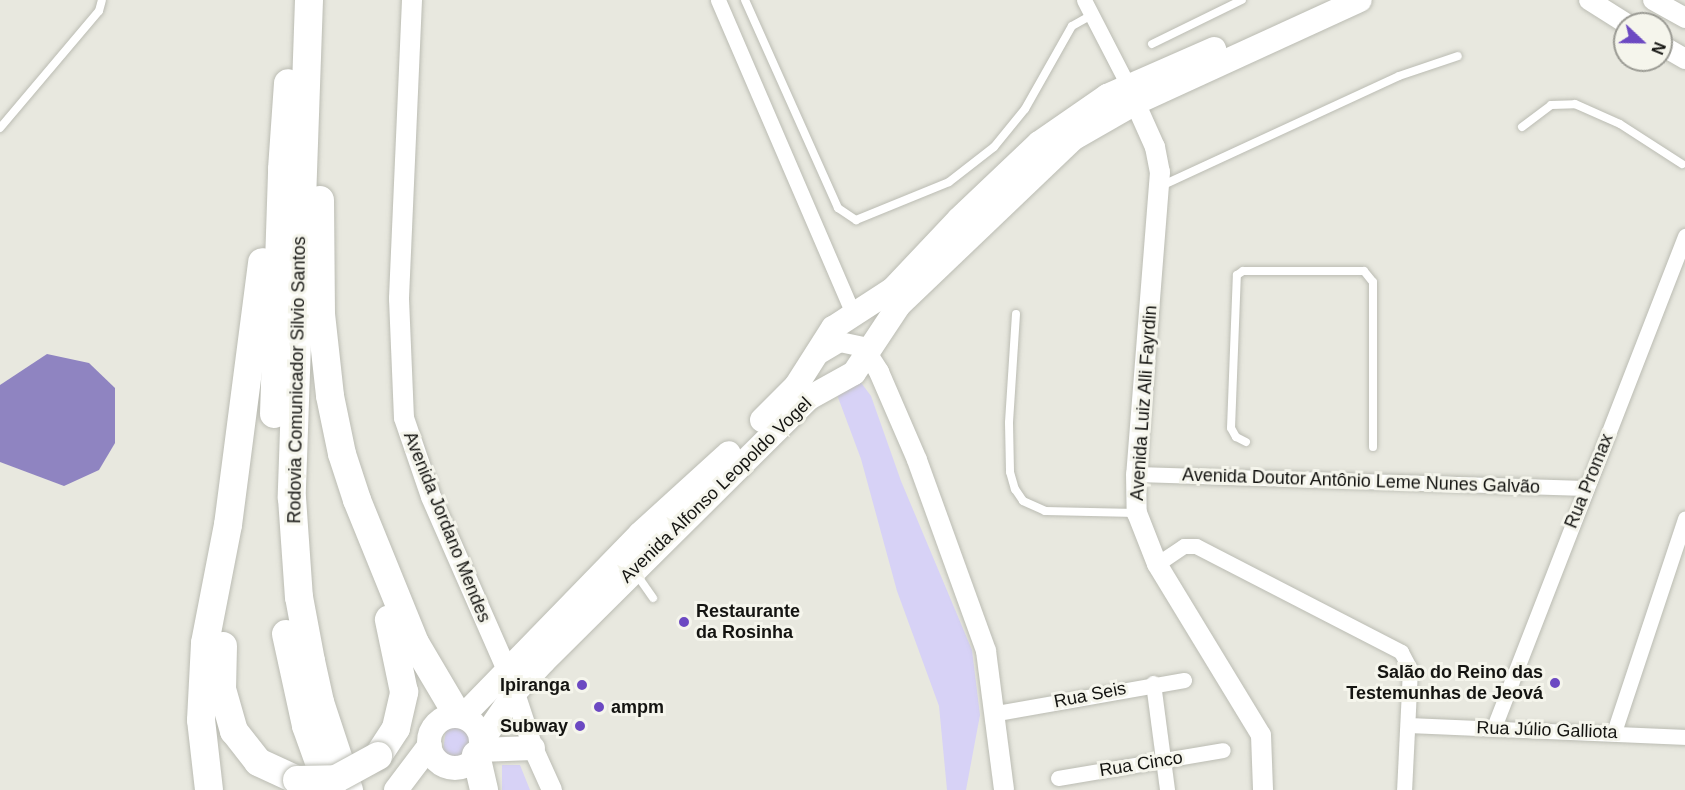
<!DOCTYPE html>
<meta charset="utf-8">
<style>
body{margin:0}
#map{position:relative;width:1685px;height:790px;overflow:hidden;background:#e8e8df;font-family:Arial,sans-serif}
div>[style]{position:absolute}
.green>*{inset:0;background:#d7d2f6}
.water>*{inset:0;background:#8f84c1}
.roads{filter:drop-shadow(0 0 2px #bbbcb3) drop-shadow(0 0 2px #bbbcb3)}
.service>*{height:8px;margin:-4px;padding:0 4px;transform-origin:4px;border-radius:4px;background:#fff}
.minor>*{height:15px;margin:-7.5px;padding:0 7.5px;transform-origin:7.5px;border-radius:7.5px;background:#fff}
.tertiary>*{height:20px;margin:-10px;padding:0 10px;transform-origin:10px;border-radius:10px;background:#fff}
.primary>*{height:24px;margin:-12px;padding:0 12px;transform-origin:12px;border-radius:12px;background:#fff}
.primary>.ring{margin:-12px;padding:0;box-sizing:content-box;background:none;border:24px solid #fff;border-radius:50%}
.motorway>*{height:28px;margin:-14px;padding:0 14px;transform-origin:14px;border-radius:14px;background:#fff}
.bridges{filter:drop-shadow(0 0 2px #bbbcb3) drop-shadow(0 0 2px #bbbcb3)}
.motorway-bridge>*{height:28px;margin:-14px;padding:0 14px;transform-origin:14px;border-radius:14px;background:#fff}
.dots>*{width:16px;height:16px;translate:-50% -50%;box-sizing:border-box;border:3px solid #f5f5ec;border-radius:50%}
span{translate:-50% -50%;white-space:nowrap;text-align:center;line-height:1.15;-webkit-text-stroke:6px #f5f5ec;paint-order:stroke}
.street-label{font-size:18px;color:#141411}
.poi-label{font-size:18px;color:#141411;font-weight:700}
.left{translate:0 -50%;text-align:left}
.right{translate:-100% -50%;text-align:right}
.north{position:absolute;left:1613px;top:12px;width:60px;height:60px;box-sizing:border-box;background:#f5f5ec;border:2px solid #9b9b94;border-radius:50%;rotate:112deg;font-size:16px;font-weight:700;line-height:24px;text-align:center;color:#141411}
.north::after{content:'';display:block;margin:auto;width:21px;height:27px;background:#6c49c2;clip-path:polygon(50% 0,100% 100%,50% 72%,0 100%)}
</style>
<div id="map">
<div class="green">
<div style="clip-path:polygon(856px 376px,871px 396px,901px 481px,972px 650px,980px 715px,966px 790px,947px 790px,939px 706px,897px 591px,861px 459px,836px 392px)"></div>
<div style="clip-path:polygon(470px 723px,473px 738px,463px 758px,451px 759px,443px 751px,446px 729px,448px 724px)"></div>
<div style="clip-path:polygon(502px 765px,520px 765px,530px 790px,502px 790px)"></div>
</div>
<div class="water">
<div style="clip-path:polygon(47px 354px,89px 363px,115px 388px,115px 443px,99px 470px,64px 486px,0 462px,0 385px)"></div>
</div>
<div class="roads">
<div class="service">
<div style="left:745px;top:0;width:228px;rotate:65.9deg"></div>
<div style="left:838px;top:208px;width:22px;rotate:34deg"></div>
<div style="left:856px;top:220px;width:100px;rotate:-22.2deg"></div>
<div style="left:949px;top:182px;width:57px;rotate:-37.9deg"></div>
<div style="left:994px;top:147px;width:49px;rotate:-50.8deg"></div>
<div style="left:1025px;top:109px;width:95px;rotate:-60.5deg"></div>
<div style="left:1072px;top:26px;width:23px;rotate:-29deg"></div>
<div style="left:1152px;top:44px;width:100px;rotate:-26.1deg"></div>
<div style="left:1522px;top:127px;width:36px;rotate:-37deg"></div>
<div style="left:1551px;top:105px;width:24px;rotate:-2deg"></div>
<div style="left:1575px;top:104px;width:49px;rotate:24deg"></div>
<div style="left:1620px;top:124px;width:74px;rotate:32.8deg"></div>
<div style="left:0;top:128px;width:153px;rotate:-49.8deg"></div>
<div style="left:99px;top:11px;width:11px;rotate:-75deg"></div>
<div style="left:1161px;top:186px;width:262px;rotate:-24.8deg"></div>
<div style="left:1399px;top:76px;width:62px;rotate:-18.7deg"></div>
<div style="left:1016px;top:314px;width:109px;rotate:93.7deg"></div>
<div style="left:1009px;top:423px;width:49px;rotate:88.8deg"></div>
<div style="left:1010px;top:472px;width:18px;rotate:74deg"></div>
<div style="left:1015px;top:489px;width:14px;rotate:56deg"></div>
<div style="left:1023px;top:501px;width:24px;rotate:24deg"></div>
<div style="left:1045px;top:511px;width:91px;rotate:1.3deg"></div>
<div style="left:1246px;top:442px;width:11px;rotate:-153deg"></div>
<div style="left:1236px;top:437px;width:10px;rotate:-119deg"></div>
<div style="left:1231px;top:428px;width:153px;rotate:-87.8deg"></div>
<div style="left:1237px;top:275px;width:7px;rotate:-34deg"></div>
<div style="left:1243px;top:271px;width:121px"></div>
<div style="left:1364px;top:271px;width:14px;rotate:51deg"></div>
<div style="left:1373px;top:282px;width:165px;rotate:90deg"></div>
<div style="left:637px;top:575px;width:28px;rotate:55deg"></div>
</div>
<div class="minor">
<div style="left:718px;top:0;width:341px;rotate:66.7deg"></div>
<div style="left:1084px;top:0;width:98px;rotate:62.7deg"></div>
<div style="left:1136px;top:474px;width:450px;rotate:1.8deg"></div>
<div style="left:1157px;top:564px;width:32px;rotate:-34deg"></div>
<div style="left:1184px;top:546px;width:12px"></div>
<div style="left:1196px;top:546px;width:231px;rotate:27.3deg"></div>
<div style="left:1401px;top:652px;width:19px;rotate:62deg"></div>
<div style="left:1410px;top:669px;width:121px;rotate:92.8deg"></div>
<div style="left:1153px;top:683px;width:108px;rotate:82.5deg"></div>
<div style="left:997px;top:713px;width:190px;rotate:-10deg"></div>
<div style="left:1410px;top:725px;width:275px;rotate:2.5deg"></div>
<div style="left:1494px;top:727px;width:527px;rotate:-68.74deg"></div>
<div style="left:1614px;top:732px;width:225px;rotate:-71.6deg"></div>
<div style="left:1058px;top:778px;width:167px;rotate:-9.6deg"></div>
</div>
<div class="tertiary">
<div style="left:412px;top:0;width:299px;rotate:92.5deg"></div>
<div style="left:399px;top:299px;width:119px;rotate:87.6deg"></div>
<div style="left:404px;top:418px;width:83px;rotate:71.1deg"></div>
<div style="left:431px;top:497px;width:191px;rotate:66.3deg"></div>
<div style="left:508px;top:672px;width:80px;rotate:71.8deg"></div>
<div style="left:533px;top:748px;width:46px;rotate:65.7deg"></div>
<div style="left:1589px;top:0;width:45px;rotate:32.3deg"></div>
<div style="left:1653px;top:0;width:37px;rotate:29deg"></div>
<div style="left:1661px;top:45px;width:28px;rotate:30deg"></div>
<div style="left:1129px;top:89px;width:64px;rotate:65.9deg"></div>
<div style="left:1155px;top:147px;width:25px;rotate:79deg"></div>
<div style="left:1160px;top:172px;width:303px;rotate:94.5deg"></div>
<div style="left:1136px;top:474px;width:39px;rotate:89deg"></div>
<div style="left:1137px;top:513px;width:55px;rotate:68.6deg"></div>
<div style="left:1157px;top:564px;width:200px;rotate:58.7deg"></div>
<div style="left:1261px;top:735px;width:55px;rotate:87.9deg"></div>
<div style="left:818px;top:355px;width:26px;rotate:-31deg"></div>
<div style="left:840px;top:342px;width:24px;rotate:12deg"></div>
<div style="left:863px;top:347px;width:30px;rotate:57deg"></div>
<div style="left:879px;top:372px;width:96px;rotate:66.6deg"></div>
<div style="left:917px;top:460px;width:203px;rotate:70.1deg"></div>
<div style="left:986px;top:651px;width:140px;rotate:82.6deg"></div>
</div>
<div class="primary">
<div style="left:762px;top:420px;width:48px;rotate:-45deg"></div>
<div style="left:796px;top:386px;width:69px;rotate:-57.5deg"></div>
<div style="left:833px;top:328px;width:72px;rotate:-33deg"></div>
<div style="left:893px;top:289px;width:96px;rotate:-46.7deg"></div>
<div style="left:959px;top:219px;width:110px;rotate:-43.5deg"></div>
<div style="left:1039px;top:143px;width:83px;rotate:-34.7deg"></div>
<div style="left:1107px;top:96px;width:117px;rotate:-23.7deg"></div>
<div style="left:464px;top:715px;width:252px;rotate:-45.8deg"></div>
<div style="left:640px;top:534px;width:120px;rotate:-42.3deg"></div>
<div class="ring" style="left:429px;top:716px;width:28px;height:28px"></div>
<div style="left:481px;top:742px;width:62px;rotate:-55.5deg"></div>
<div style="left:516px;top:691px;width:41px;rotate:-47deg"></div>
<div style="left:544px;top:661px;width:373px;rotate:-44.8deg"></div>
<div style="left:809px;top:398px;width:51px;rotate:-29.1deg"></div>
<div style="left:854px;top:373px;width:82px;rotate:-56.5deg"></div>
<div style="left:899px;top:305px;width:242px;rotate:-43.7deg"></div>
<div style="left:1074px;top:138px;width:70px;rotate:-29.8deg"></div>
<div style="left:1135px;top:103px;width:247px;rotate:-24.6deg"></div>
<div style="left:479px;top:750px;width:54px;rotate:-2.1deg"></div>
<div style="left:396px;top:790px;width:56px;rotate:-52.9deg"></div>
</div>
<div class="motorway">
<div style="left:309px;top:0;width:498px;rotate:92deg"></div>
<div style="left:292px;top:498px;width:99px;rotate:86deg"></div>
<div style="left:299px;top:597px;width:65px;rotate:79.4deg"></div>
<div style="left:311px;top:661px;width:42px;rotate:77.6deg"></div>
<div style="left:320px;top:702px;width:93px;rotate:71.8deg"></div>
<div style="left:320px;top:200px;width:114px;rotate:89.5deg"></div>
<div style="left:321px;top:314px;width:82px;rotate:83.7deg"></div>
<div style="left:330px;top:396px;width:59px;rotate:78.3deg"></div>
<div style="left:342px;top:454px;width:48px;rotate:71.9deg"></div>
<div style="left:357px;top:500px;width:154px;rotate:67.9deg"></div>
<div style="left:415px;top:643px;width:82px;rotate:59.4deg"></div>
<div style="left:274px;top:414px;width:245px;rotate:-88.1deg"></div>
<div style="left:282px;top:169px;width:86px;rotate:-86deg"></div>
<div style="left:286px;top:634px;width:94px;rotate:77.7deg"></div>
<div style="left:306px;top:726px;width:68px;rotate:70.2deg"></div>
<div style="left:223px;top:646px;width:43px;rotate:91.3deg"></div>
<div style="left:222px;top:689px;width:44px;rotate:74.1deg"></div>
<div style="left:234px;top:731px;width:39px;rotate:52deg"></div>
<div style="left:258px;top:762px;width:43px;rotate:24.8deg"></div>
<div style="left:476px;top:755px;width:36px;rotate:77deg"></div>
<div style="left:378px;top:756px;width:33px;rotate:-57deg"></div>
<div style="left:396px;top:728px;width:37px;rotate:-77deg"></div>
<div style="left:404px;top:692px;width:74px;rotate:-101.8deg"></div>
<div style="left:209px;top:790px;width:70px;rotate:-96.5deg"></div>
<div style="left:201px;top:720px;width:77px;rotate:-87deg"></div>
<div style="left:205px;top:643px;width:120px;rotate:-79deg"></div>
<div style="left:228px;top:525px;width:265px;rotate:-82.6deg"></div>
</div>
</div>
<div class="bridges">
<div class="motorway-bridge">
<div style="left:297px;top:780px;width:39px;rotate:-1deg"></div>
<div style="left:336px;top:779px;width:48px;rotate:-28.7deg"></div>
</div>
</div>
<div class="dots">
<div style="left:684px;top:622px;background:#6c49c2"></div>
<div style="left:1555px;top:683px;background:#6c49c2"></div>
<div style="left:582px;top:685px;background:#6c49c2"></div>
<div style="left:599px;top:707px;background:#6c49c2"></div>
<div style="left:580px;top:726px;background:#6c49c2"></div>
</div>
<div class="street-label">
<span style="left:297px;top:380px;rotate:-89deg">Rodovia Comunicador Silvio Santos</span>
<span style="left:1144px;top:403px;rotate:-86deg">Avenida Luiz Alli Fayrdin</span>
<span style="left:1361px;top:481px;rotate:2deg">Avenida Doutor Antônio Leme Nunes Galvão</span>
<span style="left:1589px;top:481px;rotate:-68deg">Rua Promax</span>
<span style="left:716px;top:490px;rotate:-44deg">Avenida Alfonso Leopoldo Vogel</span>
<span style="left:447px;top:527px;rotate:68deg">Avenida Jordano Mendes</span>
<span style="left:1090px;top:695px;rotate:-11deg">Rua Seis</span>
<span style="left:1547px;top:730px;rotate:2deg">Rua Júlio Galliota</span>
<span style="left:1141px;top:764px;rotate:-9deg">Rua Cinco</span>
</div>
<div class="poi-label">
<span class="left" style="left:696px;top:622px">Restaurante<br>da Rosinha</span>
<span class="right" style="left:1543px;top:683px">Salão do Reino das<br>Testemunhas de Jeová</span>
<span class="right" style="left:570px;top:685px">Ipiranga</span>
<span class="left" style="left:611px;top:707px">ampm</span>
<span class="right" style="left:568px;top:726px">Subway</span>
</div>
<div class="north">N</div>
</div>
